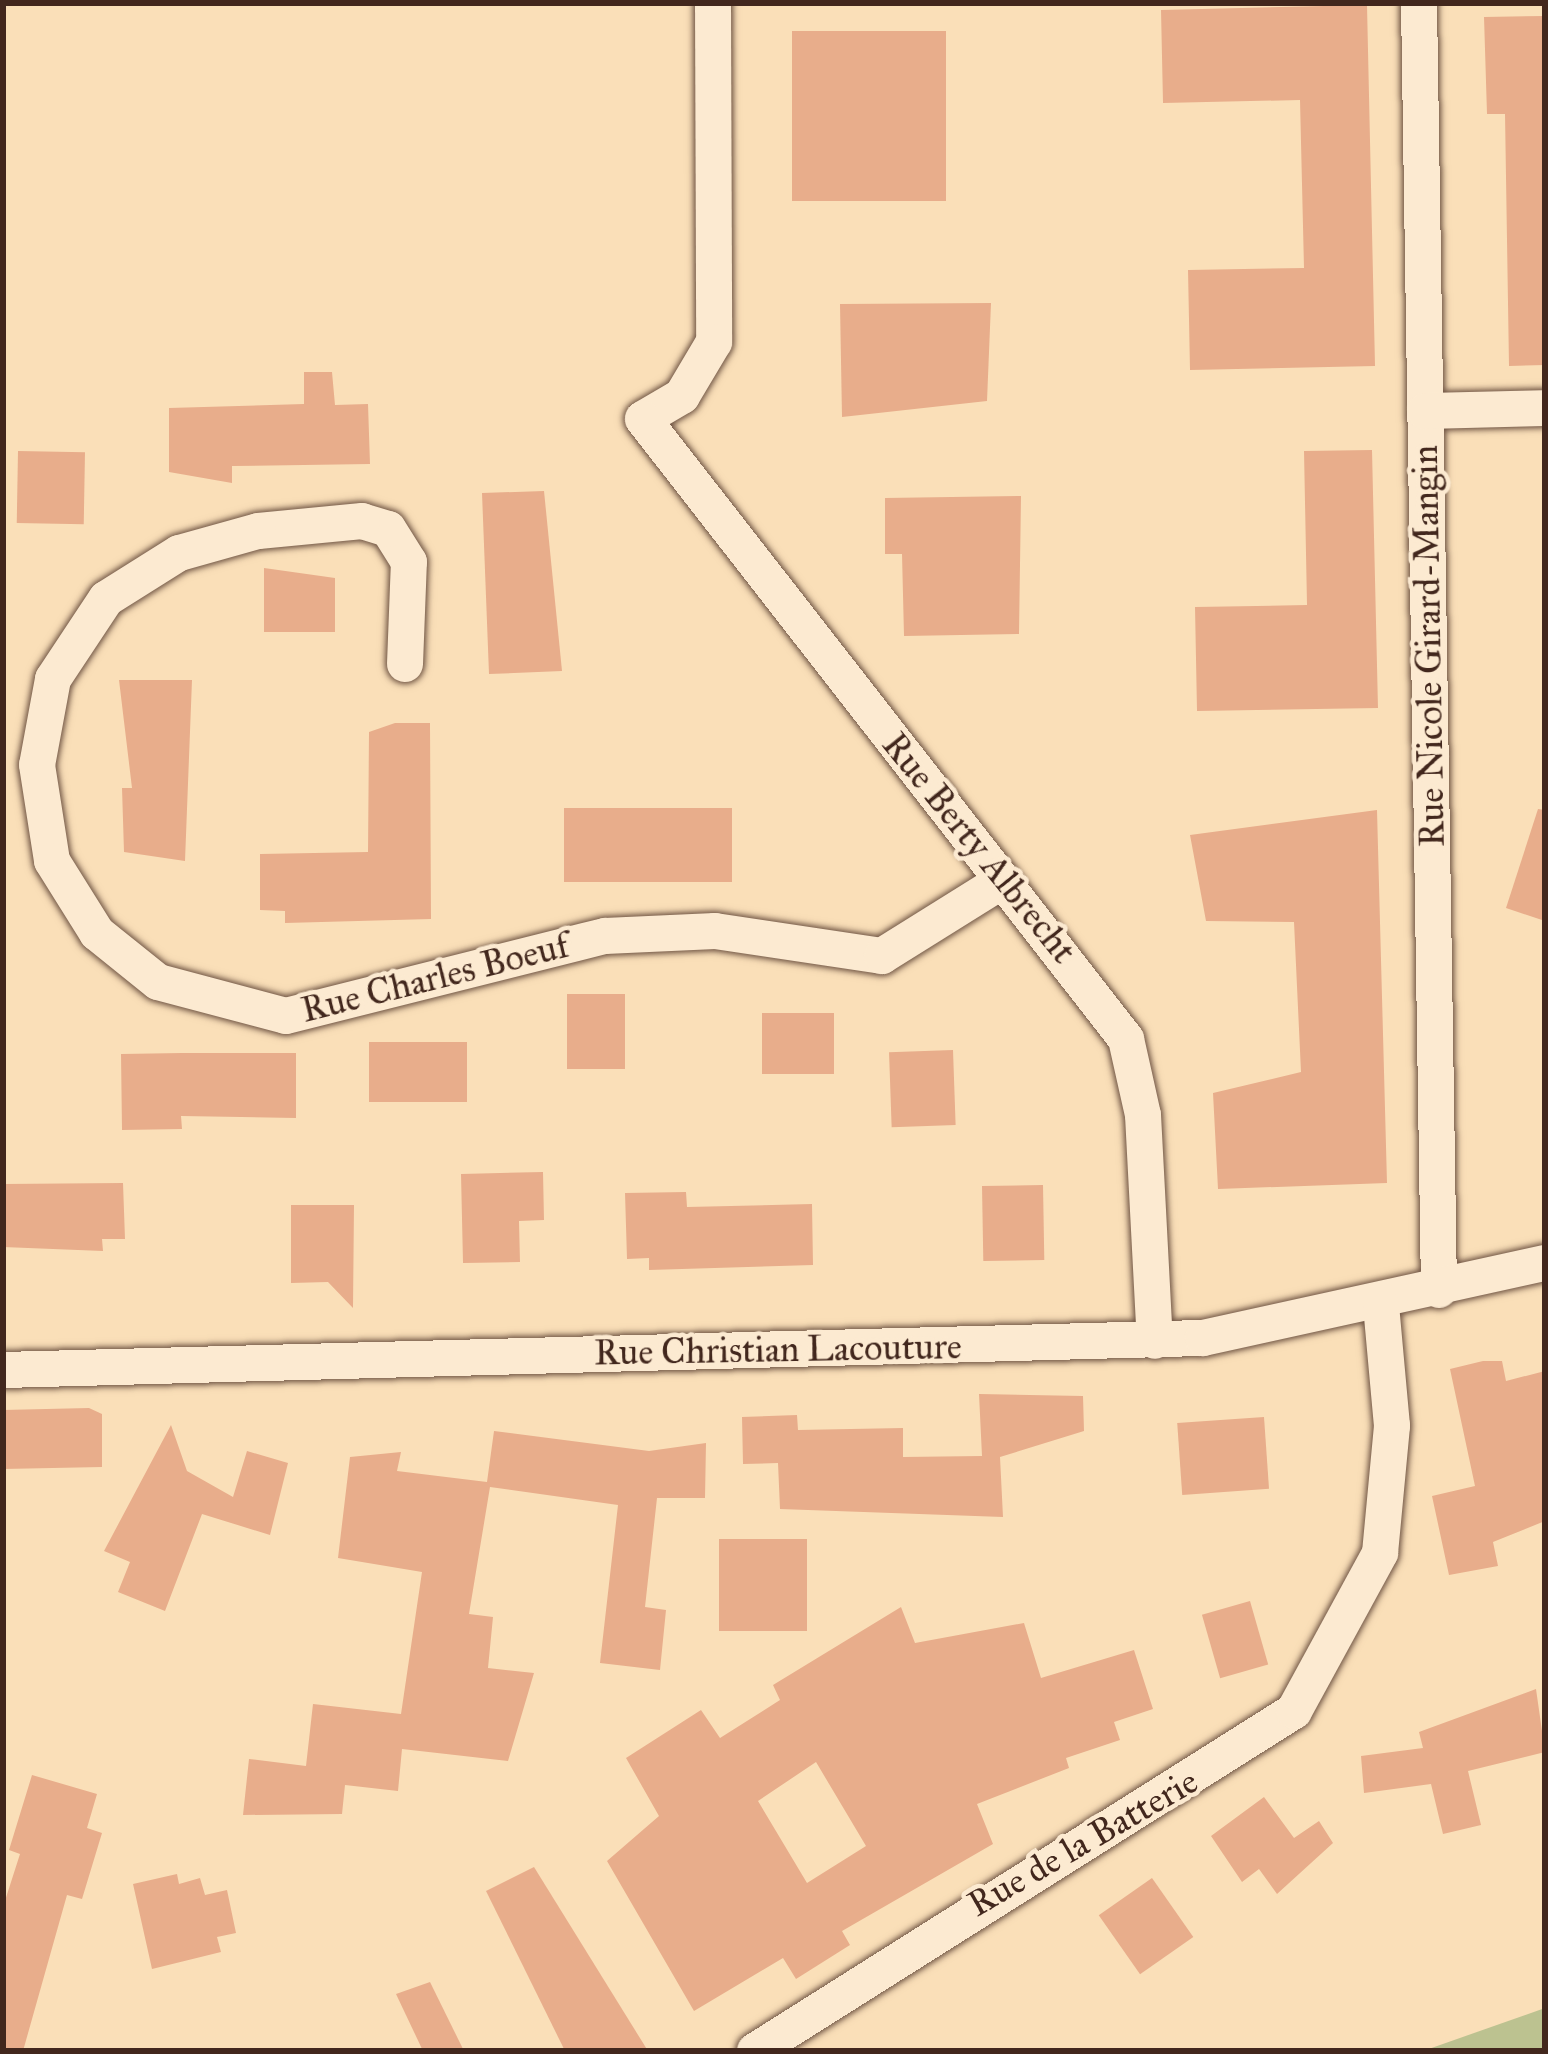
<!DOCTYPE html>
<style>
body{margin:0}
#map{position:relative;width:1548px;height:2054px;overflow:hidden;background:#fadfb8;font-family:"IM FELL Great Primer",serif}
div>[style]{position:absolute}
.green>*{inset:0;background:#bcc290}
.building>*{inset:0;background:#e8ad8b;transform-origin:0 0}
.roads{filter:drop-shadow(0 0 3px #705544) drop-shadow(0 0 3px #705544)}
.street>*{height:36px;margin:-18px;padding:0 18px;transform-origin:18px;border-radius:18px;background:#fcead1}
span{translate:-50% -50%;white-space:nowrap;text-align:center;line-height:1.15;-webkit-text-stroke:9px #fcead1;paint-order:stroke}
.street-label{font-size:36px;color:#42271d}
.frame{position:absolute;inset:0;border:6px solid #42271d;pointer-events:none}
</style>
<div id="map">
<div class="green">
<div style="clip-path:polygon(1545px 2008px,1545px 2051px,1423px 2051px)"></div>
</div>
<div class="building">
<div style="clip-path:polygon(1367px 5px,1375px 366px,1190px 370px,1188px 270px,1304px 268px,1300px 100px,1163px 103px,1161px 10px)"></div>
<div style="clip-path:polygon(1545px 16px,1545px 365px,1509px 366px,1505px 114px,1487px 114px,1484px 17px)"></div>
<div style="left:946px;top:31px;width:170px;height:154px;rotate:90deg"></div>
<div style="clip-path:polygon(991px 303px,987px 401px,842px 417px,840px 304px)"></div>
<div style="clip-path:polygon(304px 372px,332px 372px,335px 405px,368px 404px,370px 464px,232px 466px,232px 483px,169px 472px,169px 408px,304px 404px)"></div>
<div style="clip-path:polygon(1372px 450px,1378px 708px,1197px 711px,1195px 607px,1307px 605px,1304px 451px)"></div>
<div style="left:18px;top:451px;width:67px;height:72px;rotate:1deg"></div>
<div style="clip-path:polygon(544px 491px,562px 671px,489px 674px,482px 493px)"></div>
<div style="clip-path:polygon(1021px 496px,1019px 634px,904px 636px,902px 554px,885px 554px,885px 498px)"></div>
<div style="clip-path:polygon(264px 568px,335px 578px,335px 632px,264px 632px)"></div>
<div style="clip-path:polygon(119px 680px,192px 680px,185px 861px,124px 852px,122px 788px,132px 788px)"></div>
<div style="clip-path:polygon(395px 723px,430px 723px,431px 919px,285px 923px,285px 911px,260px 910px,260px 854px,368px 852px,369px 732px)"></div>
<div style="left:732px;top:808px;width:74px;height:168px;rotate:90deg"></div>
<div style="clip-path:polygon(1538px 809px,1545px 810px,1545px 921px,1506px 908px)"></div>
<div style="clip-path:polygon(1377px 810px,1387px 1183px,1218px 1189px,1213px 1093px,1301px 1072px,1294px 922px,1206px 921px,1190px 835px)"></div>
<div style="left:567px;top:994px;width:58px;height:75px"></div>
<div style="left:762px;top:1013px;width:72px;height:61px"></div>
<div style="left:467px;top:1042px;width:60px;height:98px;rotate:90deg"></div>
<div style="left:953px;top:1050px;width:75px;height:64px;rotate:88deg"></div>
<div style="clip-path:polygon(182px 1053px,296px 1053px,296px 1118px,181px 1116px,182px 1129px,122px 1130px,121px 1054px)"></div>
<div style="clip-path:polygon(543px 1172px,544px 1220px,519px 1221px,520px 1262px,463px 1263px,461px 1174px)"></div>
<div style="clip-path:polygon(123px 1183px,125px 1239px,102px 1239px,103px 1251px,3px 1247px,3px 1184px)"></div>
<div style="left:1043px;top:1185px;width:75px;height:61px;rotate:89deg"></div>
<div style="clip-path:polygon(686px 1192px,687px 1207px,812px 1204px,813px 1265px,649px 1270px,649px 1258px,627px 1259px,625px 1193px)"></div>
<div style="clip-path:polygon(291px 1205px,354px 1205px,353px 1308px,328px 1282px,291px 1283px)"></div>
<div style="clip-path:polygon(1483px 1361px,1502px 1361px,1506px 1381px,1545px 1371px,1545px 1521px,1493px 1542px,1498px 1566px,1449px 1575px,1432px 1496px,1475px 1486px,1450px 1369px)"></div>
<div style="clip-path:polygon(979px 1394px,1083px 1396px,1084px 1431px,1000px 1457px,1003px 1517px,780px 1509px,778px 1463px,743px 1464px,742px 1417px,797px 1415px,798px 1430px,903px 1428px,903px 1457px,982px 1456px)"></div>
<div style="clip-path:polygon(89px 1408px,102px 1414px,102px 1467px,3px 1469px,3px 1410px)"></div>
<div style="left:1264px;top:1417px;width:72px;height:87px;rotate:86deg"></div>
<div style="clip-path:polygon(171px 1425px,187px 1471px,233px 1497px,247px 1451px,288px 1463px,270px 1535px,202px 1514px,165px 1611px,118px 1592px,130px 1562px,104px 1551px)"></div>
<div style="clip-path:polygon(494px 1431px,649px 1451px,706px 1443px,705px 1498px,657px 1498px,645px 1607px,666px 1610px,660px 1670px,600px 1663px,618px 1505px,490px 1487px,469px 1614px,493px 1617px,488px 1668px,534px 1673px,508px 1761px,402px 1749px,398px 1791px,345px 1785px,342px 1814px,243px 1815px,249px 1759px,306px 1766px,313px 1704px,401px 1714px,422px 1572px,338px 1558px,350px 1457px,401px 1452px,397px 1471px,487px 1482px)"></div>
<div style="left:719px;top:1539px;width:88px;height:92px"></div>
<div style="left:1250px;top:1601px;width:66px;height:50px;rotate:74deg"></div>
<div style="clip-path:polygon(evenodd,901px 1607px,915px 1643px,1024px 1623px,1041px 1678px,1134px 1650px,1153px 1709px,1114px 1722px,1120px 1740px,1066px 1758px,1069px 1768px,977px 1804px,993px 1844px,842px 1931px,850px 1945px,796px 1979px,783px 1958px,694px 2011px,607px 1861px,659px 1816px,626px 1758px,701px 1710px,720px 1738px,780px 1700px,773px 1685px,901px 1607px,816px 1762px,866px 1846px,807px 1883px,758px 1801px,816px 1762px)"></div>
<div style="clip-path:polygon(1536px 1689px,1545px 1752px,1468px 1771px,1481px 1825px,1443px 1834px,1431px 1784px,1364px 1793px,1361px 1756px,1423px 1748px,1419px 1732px)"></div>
<div style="clip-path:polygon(32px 1775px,97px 1794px,87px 1828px,102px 1833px,82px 1899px,67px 1895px,23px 2051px,3px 2051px,3px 1907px,20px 1854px,9px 1850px)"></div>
<div style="clip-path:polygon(1264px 1797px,1294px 1838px,1319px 1821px,1333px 1843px,1277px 1894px,1259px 1869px,1242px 1882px,1211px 1836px)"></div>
<div style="clip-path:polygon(534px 1867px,648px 2051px,565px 2051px,486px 1891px)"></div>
<div style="clip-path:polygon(177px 1874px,179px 1884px,200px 1878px,205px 1895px,227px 1890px,236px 1933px,217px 1937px,221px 1952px,152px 1969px,133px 1884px)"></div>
<div style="left:1152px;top:1878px;width:72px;height:65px;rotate:55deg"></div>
<div style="clip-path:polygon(430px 1982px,464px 2051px,423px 2051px,396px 1994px)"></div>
</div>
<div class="roads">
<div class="street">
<div style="left:713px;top:3px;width:339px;rotate:89.8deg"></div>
<div style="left:714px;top:342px;width:63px;rotate:120.7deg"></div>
<div style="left:682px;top:396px;width:45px;rotate:149.5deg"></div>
<div style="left:643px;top:419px;width:786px;rotate:52.08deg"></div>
<div style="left:1126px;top:1039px;width:78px;rotate:77.4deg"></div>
<div style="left:1143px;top:1115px;width:226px;rotate:87deg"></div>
<div style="left:1419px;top:3px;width:1287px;rotate:89.11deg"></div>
<div style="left:1425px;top:411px;width:120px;rotate:-1.4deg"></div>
<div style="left:405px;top:664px;width:102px;rotate:-87.8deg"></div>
<div style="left:409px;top:562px;width:39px;rotate:-122deg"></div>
<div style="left:388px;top:529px;width:27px;rotate:-163deg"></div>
<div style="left:362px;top:521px;width:104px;rotate:174.5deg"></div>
<div style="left:258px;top:531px;width:82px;rotate:164.4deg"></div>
<div style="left:179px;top:553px;width:86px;rotate:147.8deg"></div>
<div style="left:106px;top:599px;width:96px;rotate:123.5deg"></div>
<div style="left:53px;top:679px;width:87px;rotate:100.5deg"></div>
<div style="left:37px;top:765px;width:97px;rotate:81.1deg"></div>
<div style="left:52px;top:861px;width:85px;rotate:58deg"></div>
<div style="left:97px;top:933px;width:78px;rotate:38.8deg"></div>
<div style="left:158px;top:982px;width:132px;rotate:14.9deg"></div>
<div style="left:286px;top:1016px;width:329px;rotate:-14.1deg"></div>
<div style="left:605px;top:936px;width:110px;rotate:-2.6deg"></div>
<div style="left:715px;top:931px;width:169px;rotate:8.5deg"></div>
<div style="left:882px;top:956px;width:142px;rotate:-32deg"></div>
<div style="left:3px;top:1370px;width:1200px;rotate:-1.53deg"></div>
<div style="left:1203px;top:1338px;width:350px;rotate:-12.4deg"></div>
<div style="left:755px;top:2051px;width:637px;rotate:-32.24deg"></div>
<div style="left:1294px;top:1711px;width:180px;rotate:-61.4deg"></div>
<div style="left:1380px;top:1553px;width:128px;rotate:-84.6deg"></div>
<div style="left:1392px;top:1426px;width:121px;rotate:-95.2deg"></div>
</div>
</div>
<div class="street-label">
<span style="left:1429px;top:646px;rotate:-91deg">Rue Nicole Girard-Mangin</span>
<span style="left:979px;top:848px;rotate:51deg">Rue Berty Albrecht</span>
<span style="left:435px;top:978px;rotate:-14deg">Rue Charles Boeuf</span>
<span style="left:778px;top:1350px;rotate:-1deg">Rue Christian Lacouture</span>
<span style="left:1083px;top:1843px;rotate:-30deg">Rue de la Batterie</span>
</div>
<div class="frame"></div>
</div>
